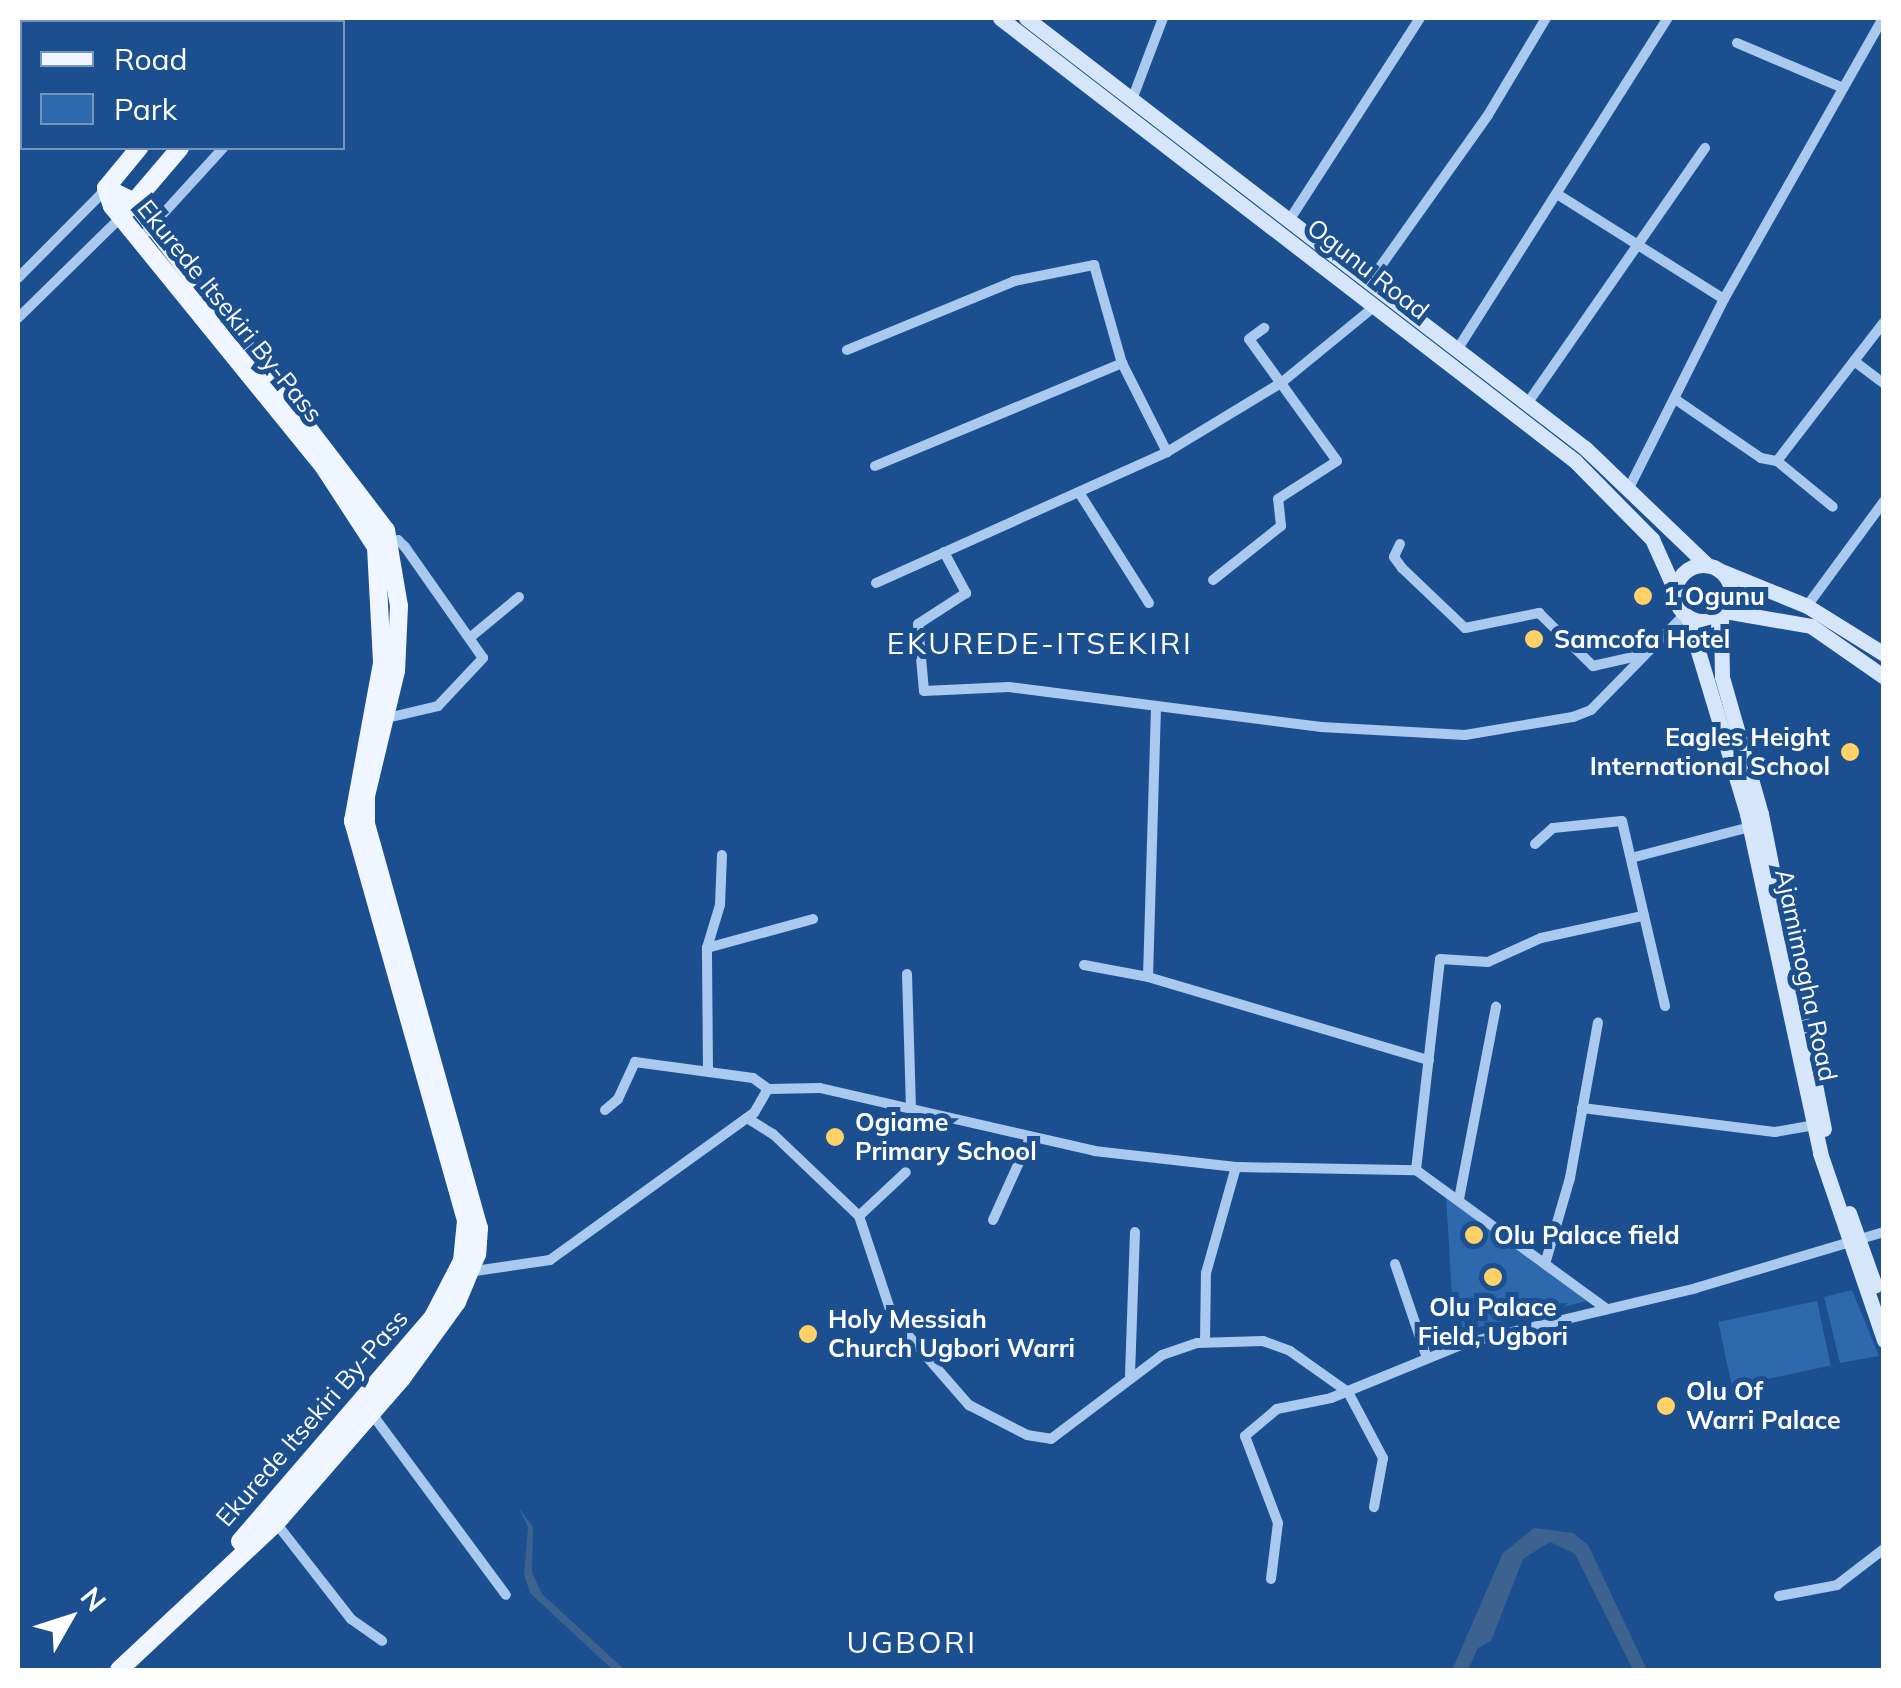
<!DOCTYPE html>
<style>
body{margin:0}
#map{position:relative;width:1901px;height:1688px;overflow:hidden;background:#1b4f8f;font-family:Mulish,sans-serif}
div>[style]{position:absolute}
.green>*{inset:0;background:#2e69ad;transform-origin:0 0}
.water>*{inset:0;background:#3c6290}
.minor>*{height:10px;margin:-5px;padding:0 5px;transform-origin:5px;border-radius:5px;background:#a9c9ee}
.secondary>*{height:15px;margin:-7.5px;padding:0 7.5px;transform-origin:7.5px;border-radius:7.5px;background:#d6e6fa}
.secondary>.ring{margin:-7.5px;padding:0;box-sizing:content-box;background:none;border:15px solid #d6e6fa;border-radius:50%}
.primary>*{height:18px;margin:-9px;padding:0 9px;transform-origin:9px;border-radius:9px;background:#f0f6ff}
.dots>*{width:28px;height:28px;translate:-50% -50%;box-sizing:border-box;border:5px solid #1b4f8f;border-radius:50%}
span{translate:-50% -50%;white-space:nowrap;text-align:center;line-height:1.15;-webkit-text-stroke:10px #1b4f8f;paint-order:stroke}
.street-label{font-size:25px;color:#fff}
.poi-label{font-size:25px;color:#fff;font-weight:700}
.left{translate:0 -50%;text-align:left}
.right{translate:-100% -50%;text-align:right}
.quarter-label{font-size:30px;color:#fff;letter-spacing:2.5px}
.frame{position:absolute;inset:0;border:20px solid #fff;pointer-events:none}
.legend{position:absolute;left:20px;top:20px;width:325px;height:130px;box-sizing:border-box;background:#1b4f8f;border:2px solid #7695bc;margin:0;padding:12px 18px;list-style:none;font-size:30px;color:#fff}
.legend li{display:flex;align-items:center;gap:20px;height:50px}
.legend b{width:50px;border:2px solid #7695bc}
.north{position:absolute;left:20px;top:1568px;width:100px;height:100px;-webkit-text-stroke:8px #1b4f8f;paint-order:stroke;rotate:51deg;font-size:28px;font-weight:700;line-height:40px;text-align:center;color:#fff}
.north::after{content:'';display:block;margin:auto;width:35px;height:45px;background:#fff;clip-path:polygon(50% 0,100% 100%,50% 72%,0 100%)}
</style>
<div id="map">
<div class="green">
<div style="clip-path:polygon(1446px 1196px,1591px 1300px,1463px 1331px,1453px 1313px)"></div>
<div style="clip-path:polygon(1852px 1290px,1879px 1356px,1840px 1363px,1824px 1297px)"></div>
<div style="left:1817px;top:1301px;width:66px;height:101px;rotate:78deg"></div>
</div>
<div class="water">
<div style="clip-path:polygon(518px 1507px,533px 1527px,532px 1572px,542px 1594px,625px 1670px,613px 1670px,530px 1593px,524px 1574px,528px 1527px)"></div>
<div style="clip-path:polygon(1534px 1528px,1573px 1533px,1588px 1545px,1647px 1670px,1633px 1670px,1575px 1554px,1550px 1542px,1523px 1559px,1491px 1641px,1478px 1648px,1468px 1670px,1452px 1670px,1503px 1553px)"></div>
</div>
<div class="minor">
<div style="left:295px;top:22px;width:4px;rotate:-63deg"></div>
<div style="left:1737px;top:43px;width:115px;rotate:23deg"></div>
<div style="left:1133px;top:97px;width:85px;rotate:-69.2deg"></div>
<div style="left:1557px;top:194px;width:197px;rotate:32.2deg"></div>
<div style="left:1290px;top:219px;width:239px;rotate:-57.1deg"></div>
<div style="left:140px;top:239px;width:123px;rotate:-47.6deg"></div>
<div style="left:18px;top:278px;width:125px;rotate:-45.3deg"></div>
<div style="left:1368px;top:284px;width:207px;rotate:-54.6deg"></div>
<div style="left:1488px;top:115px;width:113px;rotate:-59.1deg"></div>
<div style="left:18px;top:318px;width:144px;rotate:-44.4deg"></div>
<div style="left:847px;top:350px;width:181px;rotate:-22.4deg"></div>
<div style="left:1014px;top:281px;width:82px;rotate:-11.3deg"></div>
<div style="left:1094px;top:265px;width:102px;rotate:74.1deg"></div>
<div style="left:1122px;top:363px;width:100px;rotate:63.2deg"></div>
<div style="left:1457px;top:350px;width:393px;rotate:-57.6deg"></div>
<div style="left:1854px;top:361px;width:38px;rotate:37deg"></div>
<div style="left:1675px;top:399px;width:104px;rotate:34.5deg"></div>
<div style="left:1761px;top:458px;width:16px;rotate:11deg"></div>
<div style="left:1777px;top:461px;width:175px;rotate:-52.4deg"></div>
<div style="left:1527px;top:404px;width:312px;rotate:-55.2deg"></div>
<div style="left:1777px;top:461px;width:72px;rotate:39.4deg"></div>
<div style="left:875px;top:466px;width:268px;rotate:-22.6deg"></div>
<div style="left:1629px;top:488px;width:212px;rotate:-63.3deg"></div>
<div style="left:1724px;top:299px;width:323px;rotate:-60.5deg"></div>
<div style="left:1080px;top:494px;width:129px;rotate:57.7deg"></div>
<div style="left:1400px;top:544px;width:14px;rotate:115deg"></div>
<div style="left:1394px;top:557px;width:14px;rotate:54deg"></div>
<div style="left:1402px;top:568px;width:87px;rotate:43.6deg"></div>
<div style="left:1465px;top:628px;width:76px;rotate:-11.5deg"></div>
<div style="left:1539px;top:613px;width:76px;rotate:44.5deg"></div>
<div style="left:1593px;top:666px;width:45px;rotate:-12.8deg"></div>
<div style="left:944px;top:552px;width:47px;rotate:61.8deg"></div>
<div style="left:966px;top:593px;width:57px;rotate:147.1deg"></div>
<div style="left:918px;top:624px;width:67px;rotate:84.9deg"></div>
<div style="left:924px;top:691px;width:85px;rotate:-2.7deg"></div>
<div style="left:1009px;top:687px;width:315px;rotate:7.3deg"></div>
<div style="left:1321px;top:727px;width:144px;rotate:3.2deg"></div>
<div style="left:1465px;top:735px;width:109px;rotate:-9.5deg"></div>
<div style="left:1573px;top:717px;width:19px;rotate:-21deg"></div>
<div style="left:1591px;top:710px;width:133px;rotate:-45.6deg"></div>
<div style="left:1213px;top:580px;width:87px;rotate:-38.5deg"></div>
<div style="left:1281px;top:526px;width:27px;rotate:-96deg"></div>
<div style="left:1278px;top:499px;width:70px;rotate:-32.8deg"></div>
<div style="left:1337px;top:461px;width:150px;rotate:-125.8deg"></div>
<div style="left:1249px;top:339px;width:19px;rotate:-36deg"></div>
<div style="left:876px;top:583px;width:319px;rotate:-24.2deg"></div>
<div style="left:1167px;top:452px;width:133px;rotate:-31.2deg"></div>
<div style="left:1281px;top:383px;width:120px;rotate:-39.3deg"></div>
<div style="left:1807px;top:606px;width:130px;rotate:-53.7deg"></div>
<div style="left:472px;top:636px;width:61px;rotate:-39.7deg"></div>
<div style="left:387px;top:718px;width:52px;rotate:-13.2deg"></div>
<div style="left:438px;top:706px;width:66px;rotate:-46.8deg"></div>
<div style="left:483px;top:658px;width:136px;rotate:-125.1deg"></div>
<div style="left:405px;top:547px;width:10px;rotate:-135deg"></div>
<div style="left:398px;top:540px;width:9px;rotate:153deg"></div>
<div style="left:1535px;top:844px;width:24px;rotate:-42deg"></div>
<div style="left:1553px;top:828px;width:69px;rotate:-5.8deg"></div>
<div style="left:1622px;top:821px;width:190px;rotate:76.9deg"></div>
<div style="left:1631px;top:858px;width:123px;rotate:-14.6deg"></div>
<div style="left:707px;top:948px;width:110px;rotate:-15.3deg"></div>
<div style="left:1084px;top:965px;width:65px;rotate:10.6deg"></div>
<div style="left:1148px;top:977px;width:293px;rotate:16.5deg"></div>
<div style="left:907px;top:974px;width:134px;rotate:88.3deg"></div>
<div style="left:1148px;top:977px;width:270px;rotate:-88.3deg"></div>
<div style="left:708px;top:1070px;width:122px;rotate:-90.5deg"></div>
<div style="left:707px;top:948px;width:45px;rotate:-73.2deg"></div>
<div style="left:720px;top:905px;width:50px;rotate:-87.7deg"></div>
<div style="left:768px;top:1089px;width:52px;rotate:-1.1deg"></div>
<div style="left:820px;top:1088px;width:281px;rotate:12.9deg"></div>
<div style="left:1094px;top:1151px;width:143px;rotate:6.4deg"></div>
<div style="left:1236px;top:1167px;width:180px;rotate:1deg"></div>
<div style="left:1416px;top:1170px;width:234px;rotate:36.1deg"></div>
<div style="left:1582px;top:1108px;width:194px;rotate:7.1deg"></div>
<div style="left:1775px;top:1132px;width:39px;rotate:-10deg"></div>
<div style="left:605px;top:1110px;width:17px;rotate:-40deg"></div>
<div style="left:618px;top:1099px;width:41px;rotate:-65.3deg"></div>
<div style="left:635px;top:1062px;width:119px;rotate:7.7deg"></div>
<div style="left:753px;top:1078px;width:19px;rotate:36deg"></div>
<div style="left:747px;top:1118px;width:31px;rotate:32deg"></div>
<div style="left:773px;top:1134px;width:119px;rotate:43.6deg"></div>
<div style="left:859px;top:1216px;width:108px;rotate:71.6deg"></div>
<div style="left:893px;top:1318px;width:116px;rotate:48.9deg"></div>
<div style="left:969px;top:1405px;width:65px;rotate:27.3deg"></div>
<div style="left:1027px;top:1435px;width:24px;rotate:9deg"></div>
<div style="left:1051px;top:1439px;width:139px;rotate:-37.1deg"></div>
<div style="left:1162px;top:1355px;width:37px;rotate:-19deg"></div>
<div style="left:1197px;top:1343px;width:66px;rotate:-1.7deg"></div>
<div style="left:1263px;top:1341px;width:29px;rotate:20deg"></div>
<div style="left:1290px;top:1351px;width:71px;rotate:35.3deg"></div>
<div style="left:1348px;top:1392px;width:75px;rotate:62.1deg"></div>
<div style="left:1383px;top:1458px;width:50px;rotate:100.4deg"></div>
<div style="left:1416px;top:1170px;width:212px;rotate:-83.5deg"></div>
<div style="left:1440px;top:959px;width:48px;rotate:3.6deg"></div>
<div style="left:1488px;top:962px;width:58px;rotate:-24.4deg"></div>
<div style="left:1541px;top:938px;width:103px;rotate:-12.3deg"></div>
<div style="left:1459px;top:1199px;width:196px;rotate:-79.1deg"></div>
<div style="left:859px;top:1216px;width:64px;rotate:-43.1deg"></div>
<div style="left:993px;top:1220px;width:90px;rotate:-65.7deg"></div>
<div style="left:1395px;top:1264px;width:99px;rotate:71.2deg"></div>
<div style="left:1545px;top:1264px;width:90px;rotate:-73.8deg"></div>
<div style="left:1570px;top:1178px;width:158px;rotate:-79.8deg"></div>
<div style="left:468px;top:1272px;width:83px;rotate:-8.3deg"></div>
<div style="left:550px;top:1260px;width:251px;rotate:-35.8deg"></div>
<div style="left:754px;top:1113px;width:28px;rotate:-60deg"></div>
<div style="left:1205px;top:1342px;width:69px;rotate:-89.2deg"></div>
<div style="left:1206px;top:1273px;width:110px;rotate:-74.2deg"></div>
<div style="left:1130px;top:1375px;width:143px;rotate:-88deg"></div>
<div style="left:372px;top:1414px;width:225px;rotate:53.5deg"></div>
<div style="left:276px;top:1523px;width:122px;rotate:52deg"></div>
<div style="left:351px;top:1619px;width:38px;rotate:35deg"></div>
<div style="left:1271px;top:1579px;width:56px;rotate:-82.9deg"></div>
<div style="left:1278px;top:1523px;width:93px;rotate:-110.8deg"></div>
<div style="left:1245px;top:1436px;width:42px;rotate:-40.2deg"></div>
<div style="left:1277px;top:1409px;width:55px;rotate:-11.5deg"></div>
<div style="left:1331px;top:1398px;width:146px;rotate:-22.2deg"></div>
<div style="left:1466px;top:1343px;width:236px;rotate:-13.4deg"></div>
<div style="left:1696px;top:1288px;width:196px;rotate:-16.6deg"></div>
<div style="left:1779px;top:1596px;width:59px;rotate:-10.7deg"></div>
<div style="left:1837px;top:1585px;width:59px;rotate:-37.5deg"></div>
</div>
<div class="secondary">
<div style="left:1000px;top:18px;width:726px;rotate:37.61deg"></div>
<div style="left:1575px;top:461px;width:110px;rotate:45.4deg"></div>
<div style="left:1652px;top:539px;width:54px;rotate:65.8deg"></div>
<div style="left:1026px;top:18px;width:705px;rotate:37.57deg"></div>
<div style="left:1585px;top:448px;width:168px;rotate:43.8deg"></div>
<div class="ring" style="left:1675px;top:565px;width:41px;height:41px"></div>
<div style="left:1721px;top:571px;width:93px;rotate:22.1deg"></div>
<div style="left:1807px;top:606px;width:91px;rotate:31.9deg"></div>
<div style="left:1725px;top:611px;width:87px;rotate:9.9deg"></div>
<div style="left:1811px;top:626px;width:89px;rotate:34.9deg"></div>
<div style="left:1721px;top:615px;width:62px;rotate:89.1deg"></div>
<div style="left:1722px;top:677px;width:142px;rotate:74.1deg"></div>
<div style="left:1761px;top:814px;width:321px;rotate:78.7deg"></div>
<div style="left:1688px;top:618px;width:205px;rotate:73.2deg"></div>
<div style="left:1747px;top:814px;width:347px;rotate:77.8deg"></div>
<div style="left:1820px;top:1153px;width:198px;rotate:71.1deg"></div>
<div style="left:1849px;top:1213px;width:77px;rotate:70.4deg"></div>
</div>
<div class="primary">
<div style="left:221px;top:22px;width:4px;rotate:-63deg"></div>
<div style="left:261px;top:22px;width:4px;rotate:-63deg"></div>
<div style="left:106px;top:188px;width:32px;rotate:26deg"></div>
<div style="left:135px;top:202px;width:413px;rotate:52.6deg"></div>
<div style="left:386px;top:530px;width:77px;rotate:80.3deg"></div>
<div style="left:399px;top:606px;width:65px;rotate:92.6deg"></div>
<div style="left:396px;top:671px;width:129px;rotate:103.5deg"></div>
<div style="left:366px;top:796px;width:28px;rotate:90deg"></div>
<div style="left:366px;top:824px;width:420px;rotate:74.4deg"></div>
<div style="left:479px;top:1228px;width:26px;rotate:94deg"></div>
<div style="left:477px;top:1254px;width:52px;rotate:112.6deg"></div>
<div style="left:457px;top:1302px;width:94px;rotate:125.9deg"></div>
<div style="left:402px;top:1378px;width:192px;rotate:131deg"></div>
<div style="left:276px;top:1523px;width:215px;rotate:136.9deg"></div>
<div style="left:106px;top:188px;width:19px;rotate:72deg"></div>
<div style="left:112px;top:206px;width:336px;rotate:50.9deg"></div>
<div style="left:324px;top:467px;width:95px;rotate:57deg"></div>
<div style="left:376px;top:547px;width:116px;rotate:87deg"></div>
<div style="left:382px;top:663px;width:161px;rotate:100.4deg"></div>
<div style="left:353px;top:821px;width:416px;rotate:74.2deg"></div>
<div style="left:466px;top:1221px;width:40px;rotate:95.7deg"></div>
<div style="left:462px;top:1261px;width:63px;rotate:117.4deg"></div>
<div style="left:433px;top:1317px;width:296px;rotate:130.7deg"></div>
<div style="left:106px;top:188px;width:52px;rotate:-50.5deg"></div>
<div style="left:128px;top:209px;width:80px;rotate:-49.6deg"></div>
</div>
<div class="dots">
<div style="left:1643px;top:596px;background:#ffd166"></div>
<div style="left:1534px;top:639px;background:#ffd166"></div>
<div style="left:1850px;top:752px;background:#ffd166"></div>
<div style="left:835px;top:1137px;background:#ffd166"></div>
<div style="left:1474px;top:1235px;background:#ffd166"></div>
<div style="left:1493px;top:1277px;background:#ffd166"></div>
<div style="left:808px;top:1334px;background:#ffd166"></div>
<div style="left:1666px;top:1406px;background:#ffd166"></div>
</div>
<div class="street-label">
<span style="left:1368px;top:269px;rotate:38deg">Ogunu Road</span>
<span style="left:230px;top:311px;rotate:51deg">Ekurede Itsekiri By-Pass</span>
<span style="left:1806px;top:975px;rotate:78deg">Ajamimogha Road</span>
<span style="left:312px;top:1418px;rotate:-49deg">Ekurede Itsekiri By-Pass</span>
</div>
<div class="poi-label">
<span class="left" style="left:1663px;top:596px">1 Ogunu</span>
<span class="left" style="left:1554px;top:639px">Samcofa Hotel</span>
<span class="right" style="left:1830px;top:752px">Eagles Height<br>International School</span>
<span class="left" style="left:855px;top:1137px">Ogiame<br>Primary School</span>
<span class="left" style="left:1494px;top:1235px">Olu Palace field</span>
<span style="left:1493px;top:1322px">Olu Palace<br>Field, Ugbori</span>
<span class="left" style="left:828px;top:1334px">Holy Messiah<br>Church Ugbori Warri</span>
<span class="left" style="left:1686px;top:1406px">Olu Of<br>Warri Palace</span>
</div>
<div class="quarter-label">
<span style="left:1040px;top:643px">EKUREDE-ITSEKIRI</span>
<span style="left:912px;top:1642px">UGBORI</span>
</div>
<div class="frame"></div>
<ul class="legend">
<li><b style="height:12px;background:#f0f6ff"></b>Road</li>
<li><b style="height:28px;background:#2e69ad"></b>Park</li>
</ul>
<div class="north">N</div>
</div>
